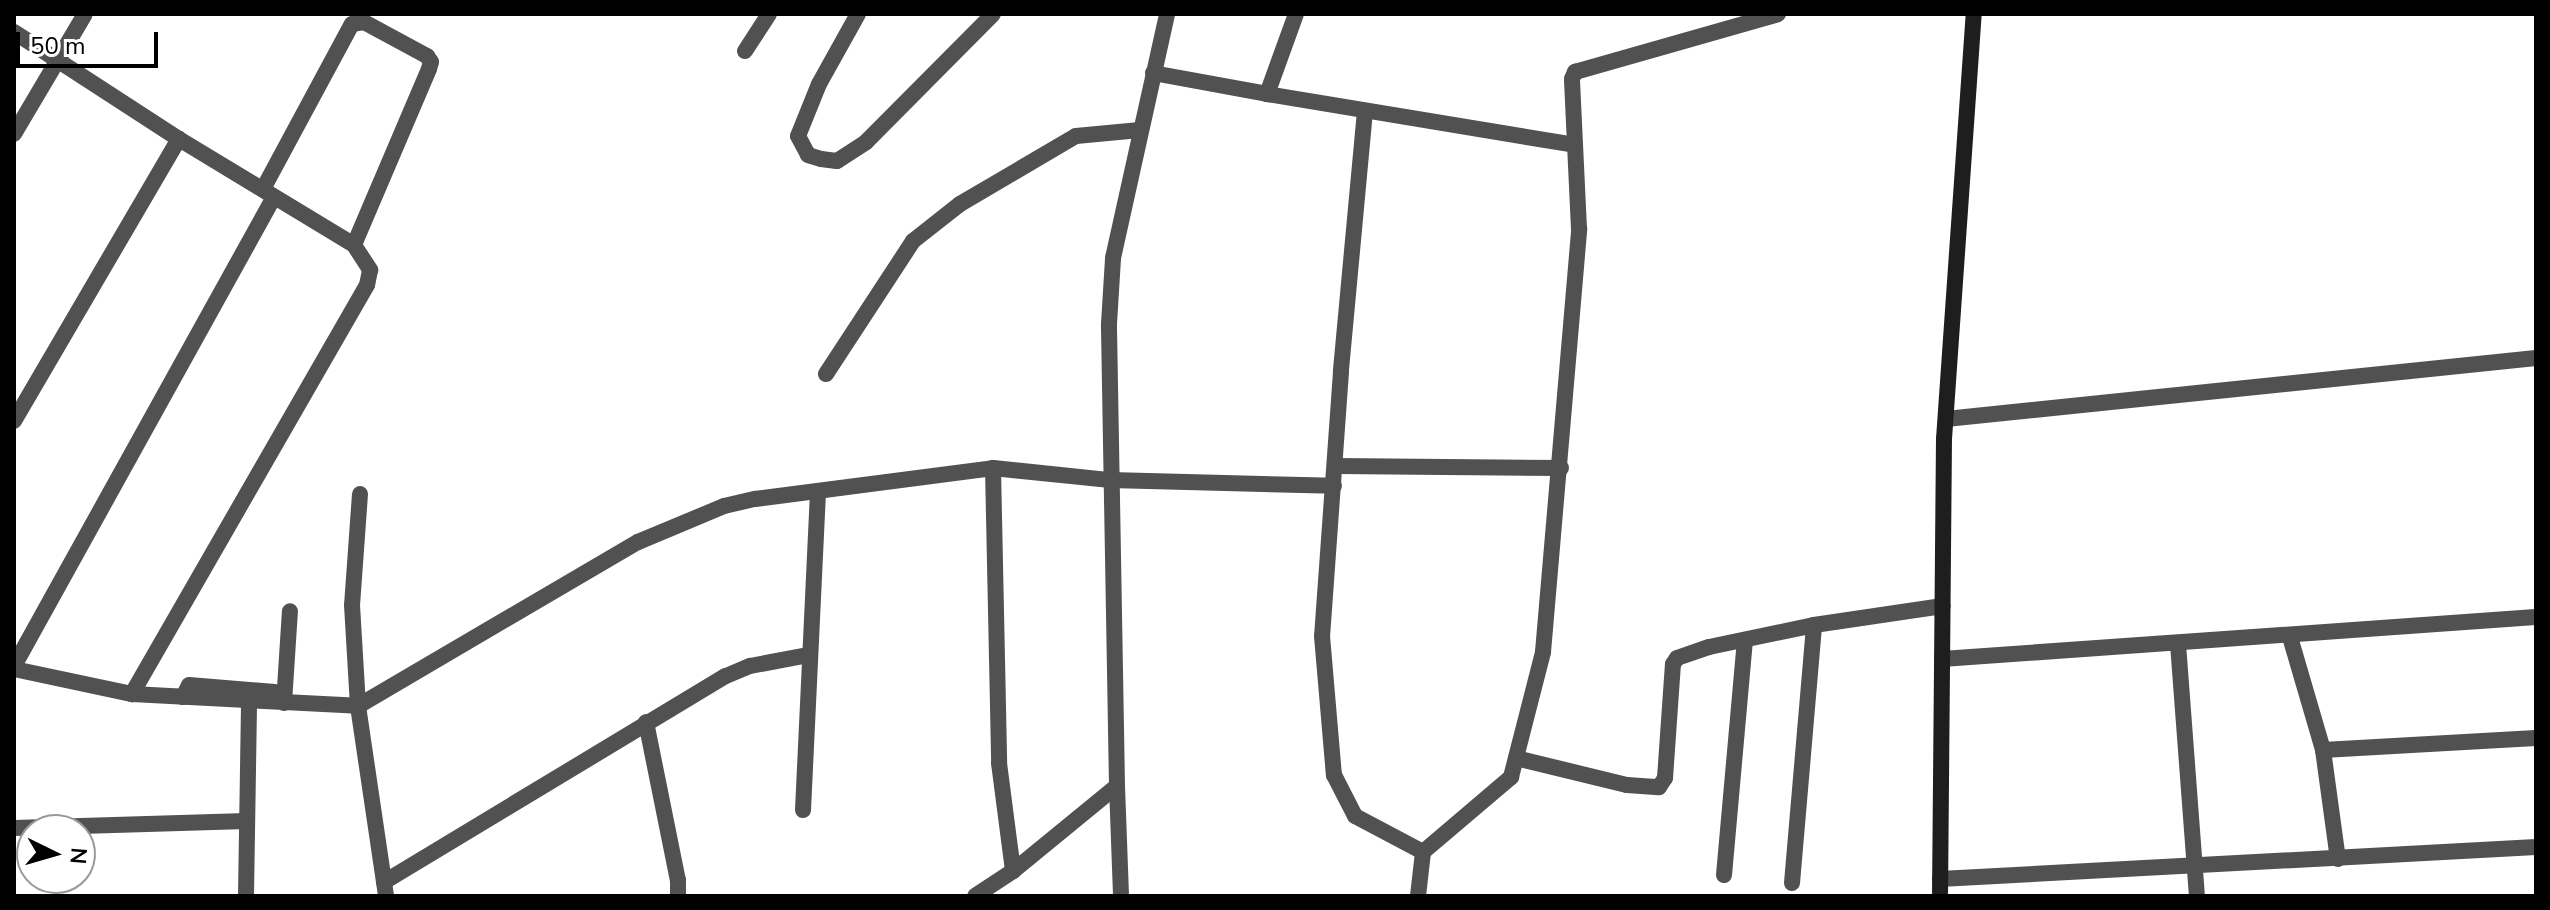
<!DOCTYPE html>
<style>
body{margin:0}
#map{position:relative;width:2550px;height:910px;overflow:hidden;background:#fff;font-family:"Nunito Sans",sans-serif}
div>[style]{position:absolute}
.street>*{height:16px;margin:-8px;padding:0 8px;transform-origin:8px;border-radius:8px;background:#515151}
.secondary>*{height:16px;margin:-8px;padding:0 8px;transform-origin:8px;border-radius:8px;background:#1e1e1e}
span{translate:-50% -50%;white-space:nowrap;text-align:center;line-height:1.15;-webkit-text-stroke:6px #fff;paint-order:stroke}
.frame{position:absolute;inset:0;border:16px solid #000;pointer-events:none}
.north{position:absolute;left:16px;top:814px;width:80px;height:80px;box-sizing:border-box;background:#fff;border:2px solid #999;border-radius:50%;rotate:95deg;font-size:22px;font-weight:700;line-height:32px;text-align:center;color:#000}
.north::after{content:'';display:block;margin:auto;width:28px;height:36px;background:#000;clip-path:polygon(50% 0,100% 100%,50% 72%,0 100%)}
.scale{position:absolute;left:16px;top:32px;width:142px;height:36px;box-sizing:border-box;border:4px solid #000;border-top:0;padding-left:10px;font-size:24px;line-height:28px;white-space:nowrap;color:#000;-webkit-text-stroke:6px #fff;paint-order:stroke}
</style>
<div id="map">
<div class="street">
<div style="left:858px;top:14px;width:80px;rotate:119.1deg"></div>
<div style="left:819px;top:84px;width:56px;rotate:112deg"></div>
<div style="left:798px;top:136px;width:21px;rotate:62deg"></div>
<div style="left:808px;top:155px;width:14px;rotate:17deg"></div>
<div style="left:821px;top:159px;width:16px;rotate:7deg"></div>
<div style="left:837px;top:161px;width:35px;rotate:-33deg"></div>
<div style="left:866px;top:142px;width:180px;rotate:-45.2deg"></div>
<div style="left:1296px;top:14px;width:85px;rotate:109.9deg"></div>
<div style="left:1267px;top:94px;width:312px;rotate:9.4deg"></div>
<div style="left:14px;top:32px;width:197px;rotate:33deg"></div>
<div style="left:179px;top:139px;width:205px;rotate:31.2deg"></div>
<div style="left:354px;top:245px;width:30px;rotate:57deg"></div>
<div style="left:370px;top:270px;width:15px;rotate:101deg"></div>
<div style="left:367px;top:285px;width:472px;rotate:119.9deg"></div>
<div style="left:745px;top:51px;width:44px;rotate:-57deg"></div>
<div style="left:1153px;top:73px;width:116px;rotate:10.4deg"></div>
<div style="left:1365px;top:111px;width:262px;rotate:95.3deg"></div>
<div style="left:1341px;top:372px;width:265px;rotate:94.1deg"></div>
<div style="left:1322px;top:636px;width:140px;rotate:85.1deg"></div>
<div style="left:1334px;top:775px;width:46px;rotate:62.9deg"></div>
<div style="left:1355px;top:816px;width:77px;rotate:27.9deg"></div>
<div style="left:14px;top:134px;width:139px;rotate:-59.4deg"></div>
<div style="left:263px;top:189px;width:187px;rotate:-61.7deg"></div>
<div style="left:352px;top:24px;width:12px;rotate:-9deg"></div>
<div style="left:364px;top:22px;width:72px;rotate:28.4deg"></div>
<div style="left:427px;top:56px;width:7px;rotate:56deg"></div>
<div style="left:431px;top:62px;width:7px;rotate:106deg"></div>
<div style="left:429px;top:69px;width:191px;rotate:113.1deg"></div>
<div style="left:826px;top:374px;width:159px;rotate:-56.8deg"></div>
<div style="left:913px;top:241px;width:60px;rotate:-38.2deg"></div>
<div style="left:960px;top:204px;width:134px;rotate:-30.4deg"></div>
<div style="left:1076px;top:136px;width:64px;rotate:-5.4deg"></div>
<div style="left:1946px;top:419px;width:593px;rotate:-5.9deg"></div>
<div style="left:14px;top:421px;width:327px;rotate:-59.7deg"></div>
<div style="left:1336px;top:466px;width:225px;rotate:0.5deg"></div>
<div style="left:993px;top:468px;width:295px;rotate:88.8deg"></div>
<div style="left:999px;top:763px;width:109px;rotate:82.6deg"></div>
<div style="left:360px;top:494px;width:111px;rotate:94.1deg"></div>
<div style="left:352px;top:605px;width:101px;rotate:86.6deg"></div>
<div style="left:358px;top:706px;width:192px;rotate:81.6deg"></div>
<div style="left:2290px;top:637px;width:118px;rotate:73.7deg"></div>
<div style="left:2323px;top:750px;width:110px;rotate:82.2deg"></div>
<div style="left:2178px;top:644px;width:253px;rotate:85.7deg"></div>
<div style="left:1942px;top:659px;width:595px;rotate:-4.04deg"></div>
<div style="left:14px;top:666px;width:536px;rotate:-61deg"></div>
<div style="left:14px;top:669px;width:121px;rotate:12deg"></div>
<div style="left:132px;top:694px;width:226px;rotate:3deg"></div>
<div style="left:358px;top:706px;width:324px;rotate:-30.4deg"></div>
<div style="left:638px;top:542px;width:93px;rotate:-22.7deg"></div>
<div style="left:724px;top:506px;width:32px;rotate:-13deg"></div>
<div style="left:755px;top:499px;width:240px;rotate:-7.4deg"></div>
<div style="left:993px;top:468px;width:118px;rotate:5.9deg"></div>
<div style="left:1110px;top:480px;width:224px;rotate:1.5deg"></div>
<div style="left:183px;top:697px;width:13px;rotate:-63deg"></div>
<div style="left:189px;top:685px;width:86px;rotate:4.7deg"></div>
<div style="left:284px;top:703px;width:92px;rotate:-86.3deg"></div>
<div style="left:646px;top:722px;width:161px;rotate:78.6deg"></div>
<div style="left:678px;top:880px;width:16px;rotate:90deg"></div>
<div style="left:2323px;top:750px;width:213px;rotate:-3.2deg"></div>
<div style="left:1516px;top:758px;width:114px;rotate:13.7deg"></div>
<div style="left:1627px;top:785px;width:32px;rotate:4deg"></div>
<div style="left:1659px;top:787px;width:11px;rotate:-56deg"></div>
<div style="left:1665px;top:778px;width:114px;rotate:-86deg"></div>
<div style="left:1673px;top:664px;width:7px;rotate:-56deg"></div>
<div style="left:1677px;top:658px;width:34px;rotate:-19deg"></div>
<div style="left:1709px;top:647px;width:107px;rotate:-11.8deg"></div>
<div style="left:1814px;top:625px;width:130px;rotate:-8.4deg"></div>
<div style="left:1117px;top:786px;width:110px;rotate:87.9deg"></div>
<div style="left:803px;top:810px;width:319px;rotate:-87.3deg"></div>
<div style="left:14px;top:828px;width:233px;rotate:-1.7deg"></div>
<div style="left:1724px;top:875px;width:236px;rotate:-84.9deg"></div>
<div style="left:1940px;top:879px;width:597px;rotate:-3.07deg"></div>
<div style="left:384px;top:882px;width:399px;rotate:-31.1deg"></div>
<div style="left:726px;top:676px;width:26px;rotate:-23deg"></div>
<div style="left:750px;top:666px;width:60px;rotate:-10.6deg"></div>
<div style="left:1792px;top:883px;width:259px;rotate:-85.1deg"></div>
<div style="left:246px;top:896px;width:195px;rotate:-89.1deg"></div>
<div style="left:975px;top:896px;width:45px;rotate:-33.3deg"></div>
<div style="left:1013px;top:871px;width:134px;rotate:-39.3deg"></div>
<div style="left:1117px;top:786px;width:462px;rotate:-91deg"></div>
<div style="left:1109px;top:324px;width:66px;rotate:-86.5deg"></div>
<div style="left:1113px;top:258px;width:250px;rotate:-77.5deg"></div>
<div style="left:1418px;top:896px;width:44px;rotate:-83.5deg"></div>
<div style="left:1423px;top:852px;width:116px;rotate:-40.4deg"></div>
<div style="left:1511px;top:777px;width:129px;rotate:-75.6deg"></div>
<div style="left:1543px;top:652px;width:425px;rotate:-85.1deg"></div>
<div style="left:1579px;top:229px;width:150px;rotate:-92.7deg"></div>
<div style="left:1572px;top:79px;width:8px;rotate:-67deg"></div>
<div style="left:1575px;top:72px;width:211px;rotate:-15.9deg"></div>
</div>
<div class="secondary">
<div style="left:1940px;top:896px;width:457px;rotate:-89.5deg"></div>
<div style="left:1944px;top:439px;width:426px;rotate:-86deg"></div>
</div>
<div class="frame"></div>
<div class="north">N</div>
<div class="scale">50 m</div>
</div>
